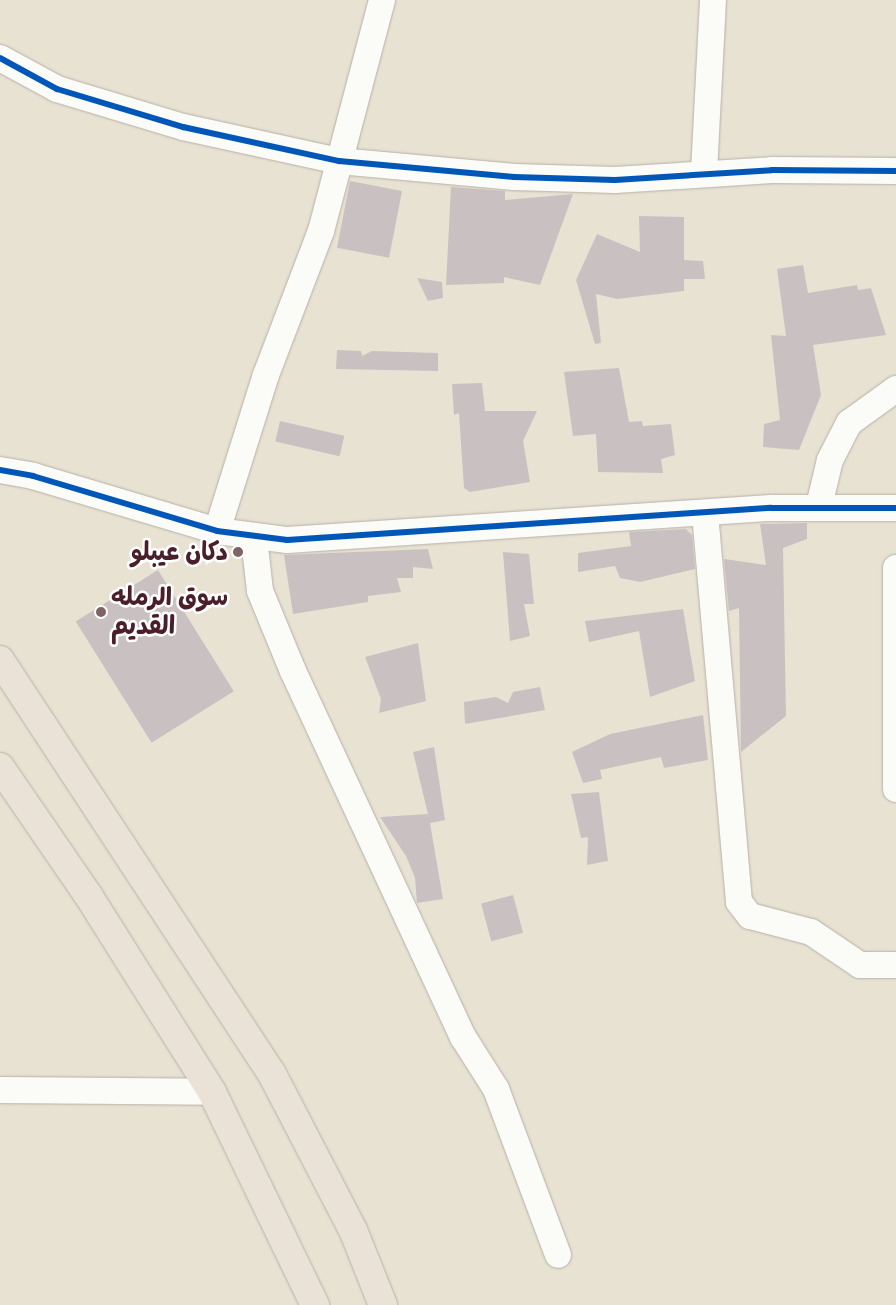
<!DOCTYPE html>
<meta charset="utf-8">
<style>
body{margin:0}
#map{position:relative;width:896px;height:1305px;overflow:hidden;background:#e7e2d2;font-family:Caveat,"Playpen Sans Arabic",sans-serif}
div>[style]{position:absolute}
.building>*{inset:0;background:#c9c1c1;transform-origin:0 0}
.roads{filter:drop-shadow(0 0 1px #b8b0a8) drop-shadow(0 0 1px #b8b0a8)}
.minor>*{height:26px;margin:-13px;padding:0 13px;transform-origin:13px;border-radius:13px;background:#fbfbf8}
.major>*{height:28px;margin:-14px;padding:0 14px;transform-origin:14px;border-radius:14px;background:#eae2d6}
.cycleway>*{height:6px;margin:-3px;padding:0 3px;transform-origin:3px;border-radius:3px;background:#0057b8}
.dots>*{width:14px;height:14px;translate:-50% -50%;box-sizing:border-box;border:2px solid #fff;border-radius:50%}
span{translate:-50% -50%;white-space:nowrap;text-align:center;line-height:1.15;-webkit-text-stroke:5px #fff;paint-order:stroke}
.poi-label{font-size:25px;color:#4a1f2b;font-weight:700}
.right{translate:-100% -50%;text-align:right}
.left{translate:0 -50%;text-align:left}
</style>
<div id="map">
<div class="building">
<div style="left:350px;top:181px;width:53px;height:68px;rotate:11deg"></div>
<div style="clip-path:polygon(451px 187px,505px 191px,505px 200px,573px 194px,540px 285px,504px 277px,504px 283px,446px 285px)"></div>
<div style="clip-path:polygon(639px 216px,684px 217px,684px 260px,703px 261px,705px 279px,684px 279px,684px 291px,617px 299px,596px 294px,601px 343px,595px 344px,576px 280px,597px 234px,640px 252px)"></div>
<div style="clip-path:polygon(803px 265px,808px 293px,857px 285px,858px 290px,871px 288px,886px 335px,813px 345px,821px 395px,799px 450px,763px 447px,764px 424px,780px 420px,771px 335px,786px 336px,777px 269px)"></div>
<div style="clip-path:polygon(417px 278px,442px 282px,443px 298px,428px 301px)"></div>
<div style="clip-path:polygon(337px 350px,361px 351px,362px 356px,372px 351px,438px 353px,438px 371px,336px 369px)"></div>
<div style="clip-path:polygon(619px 368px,629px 422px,642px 421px,643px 426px,671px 424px,675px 455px,661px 459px,663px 473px,598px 472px,596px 434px,573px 436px,564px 372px)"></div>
<div style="clip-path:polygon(482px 383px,485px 411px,537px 411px,523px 441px,530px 482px,470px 492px,464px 488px,459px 413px,454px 415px,452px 384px)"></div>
<div style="left:280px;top:421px;width:66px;height:21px;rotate:13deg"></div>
<div style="clip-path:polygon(807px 523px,807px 539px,783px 548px,786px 716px,741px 752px,739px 608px,729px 611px,724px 559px,766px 565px,760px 524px)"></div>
<div style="clip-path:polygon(686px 529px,692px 535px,695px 569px,640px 582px,620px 578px,615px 566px,578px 572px,578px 553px,631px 546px,629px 532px)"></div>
<div style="clip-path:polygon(428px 549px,433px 569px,413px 567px,413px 578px,397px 578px,401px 592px,368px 596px,368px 602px,293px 614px,284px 555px)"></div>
<div style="clip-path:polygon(503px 552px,529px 554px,534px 604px,524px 604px,530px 636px,510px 641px)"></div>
<div style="left:158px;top:570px;width:143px;height:97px;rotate:58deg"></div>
<div style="clip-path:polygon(683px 609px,695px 681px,650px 697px,639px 631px,589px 642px,585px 621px)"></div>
<div style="clip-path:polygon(418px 643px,426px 701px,379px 713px,381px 699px,365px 657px)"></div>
<div style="clip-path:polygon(540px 687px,545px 710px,465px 724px,464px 702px,496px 697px,508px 703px,513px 692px)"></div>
<div style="clip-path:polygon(703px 715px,708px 760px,664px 768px,661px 757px,600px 770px,602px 779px,583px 783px,572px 752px,610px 734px)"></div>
<div style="clip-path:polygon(434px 747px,445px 820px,430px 823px,443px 899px,417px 903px,415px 878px,406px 856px,380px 817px,428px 814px,413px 752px)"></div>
<div style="clip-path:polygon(599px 792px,608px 861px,587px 865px,588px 837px,581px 838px,571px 794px)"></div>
<div style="left:513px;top:895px;width:39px;height:33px;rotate:75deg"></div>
</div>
<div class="roads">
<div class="minor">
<div style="left:0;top:58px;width:65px;rotate:28.5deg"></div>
<div style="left:57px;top:89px;width:132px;rotate:16.8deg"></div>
<div style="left:183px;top:127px;width:160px;rotate:12.3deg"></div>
<div style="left:339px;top:161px;width:176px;rotate:5.2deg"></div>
<div style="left:514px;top:177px;width:101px;rotate:1.7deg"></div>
<div style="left:615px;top:180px;width:157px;rotate:-3.6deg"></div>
<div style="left:772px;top:170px;width:124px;rotate:0.5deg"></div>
<div style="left:704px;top:172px;width:172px;rotate:-87deg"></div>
<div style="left:0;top:470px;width:34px;rotate:10deg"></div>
<div style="left:33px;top:476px;width:192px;rotate:16.6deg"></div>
<div style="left:217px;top:531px;width:71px;rotate:7.3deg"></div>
<div style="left:287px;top:540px;width:485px;rotate:-3.8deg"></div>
<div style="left:771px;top:508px;width:125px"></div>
<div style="left:819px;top:506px;width:47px;rotate:-76.6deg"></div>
<div style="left:830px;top:460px;width:42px;rotate:-62.8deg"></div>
<div style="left:849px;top:423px;width:58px;rotate:-35.9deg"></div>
<div style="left:705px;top:513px;width:390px;rotate:85deg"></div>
<div style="left:739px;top:902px;width:18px;rotate:52deg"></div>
<div style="left:750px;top:916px;width:63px;rotate:14.7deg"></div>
<div style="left:811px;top:932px;width:59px;rotate:34deg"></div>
<div style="left:860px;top:965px;width:36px"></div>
<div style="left:217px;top:531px;width:164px;rotate:-72.6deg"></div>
<div style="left:266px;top:375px;width:154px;rotate:-69.1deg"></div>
<div style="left:321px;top:231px;width:239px;rotate:-75.2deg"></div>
<div style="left:254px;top:538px;width:53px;rotate:83.5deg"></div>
<div style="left:260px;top:591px;width:87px;rotate:67.6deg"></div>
<div style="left:293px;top:671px;width:404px;rotate:65.1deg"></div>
<div style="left:463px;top:1037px;width:62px;rotate:57.6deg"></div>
<div style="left:496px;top:1089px;width:177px;rotate:69.5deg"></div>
<div style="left:896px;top:568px;width:221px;rotate:90deg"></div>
<div style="left:0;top:1090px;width:212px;rotate:0.5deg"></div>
</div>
<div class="major">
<div style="left:0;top:660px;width:493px;rotate:56.7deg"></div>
<div style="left:271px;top:1072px;width:178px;rotate:62.6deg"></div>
<div style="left:353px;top:1230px;width:81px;rotate:68.2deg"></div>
<div style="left:0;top:767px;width:155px;rotate:55.5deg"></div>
<div style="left:88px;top:895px;width:233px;rotate:57.8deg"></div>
<div style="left:212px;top:1092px;width:237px;rotate:64.2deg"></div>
</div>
</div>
<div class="cycleway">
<div style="left:0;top:58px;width:65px;rotate:28.5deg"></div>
<div style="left:57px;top:89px;width:132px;rotate:16.8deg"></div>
<div style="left:183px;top:127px;width:160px;rotate:12.3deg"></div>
<div style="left:339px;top:161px;width:176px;rotate:5.2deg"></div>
<div style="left:514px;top:177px;width:101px;rotate:1.7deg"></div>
<div style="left:615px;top:180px;width:157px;rotate:-3.6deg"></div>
<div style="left:772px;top:170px;width:124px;rotate:0.5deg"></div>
<div style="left:0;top:470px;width:34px;rotate:10deg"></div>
<div style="left:33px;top:476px;width:192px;rotate:16.6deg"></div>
<div style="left:217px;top:531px;width:71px;rotate:7.3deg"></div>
<div style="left:287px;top:540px;width:485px;rotate:-3.8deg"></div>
<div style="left:771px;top:508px;width:125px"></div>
</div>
<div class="dots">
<div style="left:238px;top:552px;background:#816365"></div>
<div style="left:101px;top:612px;background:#816365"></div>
</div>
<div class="poi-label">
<span class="right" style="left:228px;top:552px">دكان عيبلو</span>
<span class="left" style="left:111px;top:612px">سوق الرمله<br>القديم</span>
</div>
</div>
